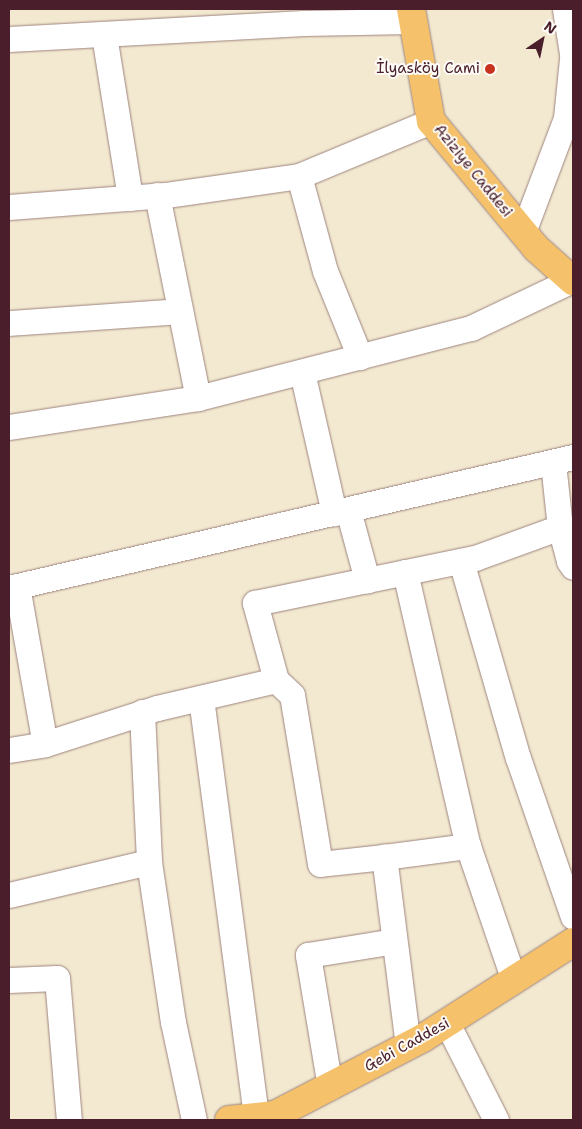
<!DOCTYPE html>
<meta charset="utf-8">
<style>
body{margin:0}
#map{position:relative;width:582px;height:1129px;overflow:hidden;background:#f3e9d1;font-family:"Shantell Sans",sans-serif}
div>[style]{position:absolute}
.roads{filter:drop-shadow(0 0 1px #9e847e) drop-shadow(0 0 1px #9e847e)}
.minor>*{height:25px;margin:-12.5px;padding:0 12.5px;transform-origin:12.5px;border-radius:12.5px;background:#fff}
.major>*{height:28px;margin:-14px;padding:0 14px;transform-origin:14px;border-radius:14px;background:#f5c16b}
.dots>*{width:14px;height:14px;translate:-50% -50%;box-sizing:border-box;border:2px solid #fdfcf7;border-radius:50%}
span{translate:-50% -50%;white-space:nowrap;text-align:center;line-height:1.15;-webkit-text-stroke:4px #fdfcf7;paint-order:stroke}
.poi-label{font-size:15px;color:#4a1f2b}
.right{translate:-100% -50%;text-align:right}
.street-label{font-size:15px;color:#4a1f2b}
.frame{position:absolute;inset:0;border:10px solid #4a1f2b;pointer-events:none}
.north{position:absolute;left:517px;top:15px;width:50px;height:50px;-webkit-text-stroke:4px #fdfcf7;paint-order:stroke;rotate:34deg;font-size:14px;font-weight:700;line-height:20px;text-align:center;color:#4a1f2b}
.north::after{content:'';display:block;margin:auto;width:18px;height:22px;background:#4a1f2b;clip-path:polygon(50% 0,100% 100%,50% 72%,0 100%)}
</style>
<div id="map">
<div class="roads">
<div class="minor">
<div style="left:565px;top:9px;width:52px;rotate:81.1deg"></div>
<div style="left:104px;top:35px;width:165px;rotate:80.9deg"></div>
<div style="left:9px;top:39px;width:295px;rotate:-3.1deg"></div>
<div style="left:304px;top:23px;width:108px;rotate:-1.1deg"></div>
<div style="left:299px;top:176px;width:98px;rotate:74.7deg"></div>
<div style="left:325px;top:271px;width:93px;rotate:67.9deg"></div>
<div style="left:157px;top:195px;width:207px;rotate:78.6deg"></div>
<div style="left:9px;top:207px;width:157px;rotate:-4.4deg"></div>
<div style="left:166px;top:195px;width:134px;rotate:-8.1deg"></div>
<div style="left:299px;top:176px;width:143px;rotate:-22.6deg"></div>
<div style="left:523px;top:232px;width:122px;rotate:-69.3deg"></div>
<div style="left:566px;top:118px;width:59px;rotate:-84.2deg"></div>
<div style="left:9px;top:323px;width:171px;rotate:-4deg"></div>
<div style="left:302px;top:372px;width:145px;rotate:77.2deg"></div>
<div style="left:9px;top:427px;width:191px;rotate:-8.7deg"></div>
<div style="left:198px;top:398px;width:282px;rotate:-14.4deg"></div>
<div style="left:471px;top:328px;width:112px;rotate:-25.4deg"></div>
<div style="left:553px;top:463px;width:64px;rotate:83.8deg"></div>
<div style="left:560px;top:527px;width:35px;rotate:75deg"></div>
<div style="left:569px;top:561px;width:7px;rotate:56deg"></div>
<div style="left:348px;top:510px;width:73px;rotate:74.8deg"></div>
<div style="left:461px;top:561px;width:205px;rotate:73.9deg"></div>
<div style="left:518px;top:758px;width:168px;rotate:70.9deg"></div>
<div style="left:405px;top:572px;width:281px;rotate:77.1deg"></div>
<div style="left:17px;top:586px;width:160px;rotate:80deg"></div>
<div style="left:9px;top:588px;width:579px;rotate:-13.08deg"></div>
<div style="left:201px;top:698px;width:423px;rotate:82.5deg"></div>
<div style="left:142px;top:712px;width:150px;rotate:87.3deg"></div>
<div style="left:149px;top:862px;width:162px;rotate:81.5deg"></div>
<div style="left:173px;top:1022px;width:100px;rotate:77.9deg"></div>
<div style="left:9px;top:750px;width:36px;rotate:-9deg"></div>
<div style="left:45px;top:744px;width:118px;rotate:-17.8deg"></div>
<div style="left:157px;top:708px;width:122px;rotate:-13.2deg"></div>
<div style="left:384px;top:857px;width:85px;rotate:-7.5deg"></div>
<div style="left:468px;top:846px;width:142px;rotate:71.1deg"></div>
<div style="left:9px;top:895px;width:144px;rotate:-13.3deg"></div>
<div style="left:9px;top:980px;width:48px;rotate:-2.4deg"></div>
<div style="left:57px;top:978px;width:143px;rotate:85.2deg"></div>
<div style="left:447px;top:1023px;width:109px;rotate:63.2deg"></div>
<div style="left:408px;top:1046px;width:191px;rotate:-97.2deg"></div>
<div style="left:384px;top:857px;width:64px;rotate:173.8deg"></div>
<div style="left:320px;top:864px;width:171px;rotate:-99.4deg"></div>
<div style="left:292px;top:695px;width:22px;rotate:-137deg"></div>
<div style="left:276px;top:680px;width:80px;rotate:-105.3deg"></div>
<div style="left:255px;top:603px;width:225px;rotate:-11.6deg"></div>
<div style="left:475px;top:558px;width:90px;rotate:-20deg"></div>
<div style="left:560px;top:527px;width:13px;rotate:13deg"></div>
<div style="left:330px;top:1087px;width:134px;rotate:-99.5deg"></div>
<div style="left:308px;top:955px;width:87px;rotate:-9.2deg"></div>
</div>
<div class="major">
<div style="left:411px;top:9px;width:114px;rotate:79.9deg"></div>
<div style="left:431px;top:121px;width:165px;rotate:50.4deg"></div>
<div style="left:536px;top:248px;width:50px;rotate:41.7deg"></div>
<div style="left:229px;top:1120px;width:46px;rotate:-6.2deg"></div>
<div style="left:275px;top:1115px;width:167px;rotate:-27.5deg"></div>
<div style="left:423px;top:1038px;width:178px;rotate:-32.6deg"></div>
</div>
</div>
<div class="dots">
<div style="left:490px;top:69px;background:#c8321e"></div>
</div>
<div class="poi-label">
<span class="right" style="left:480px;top:69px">İlyasköy Cami</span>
</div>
<div class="street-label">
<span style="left:473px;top:171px;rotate:51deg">Aziziye Caddesi</span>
<span style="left:407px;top:1045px;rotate:-29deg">Gebi Caddesi</span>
</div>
<div class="frame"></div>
<div class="north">N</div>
</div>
